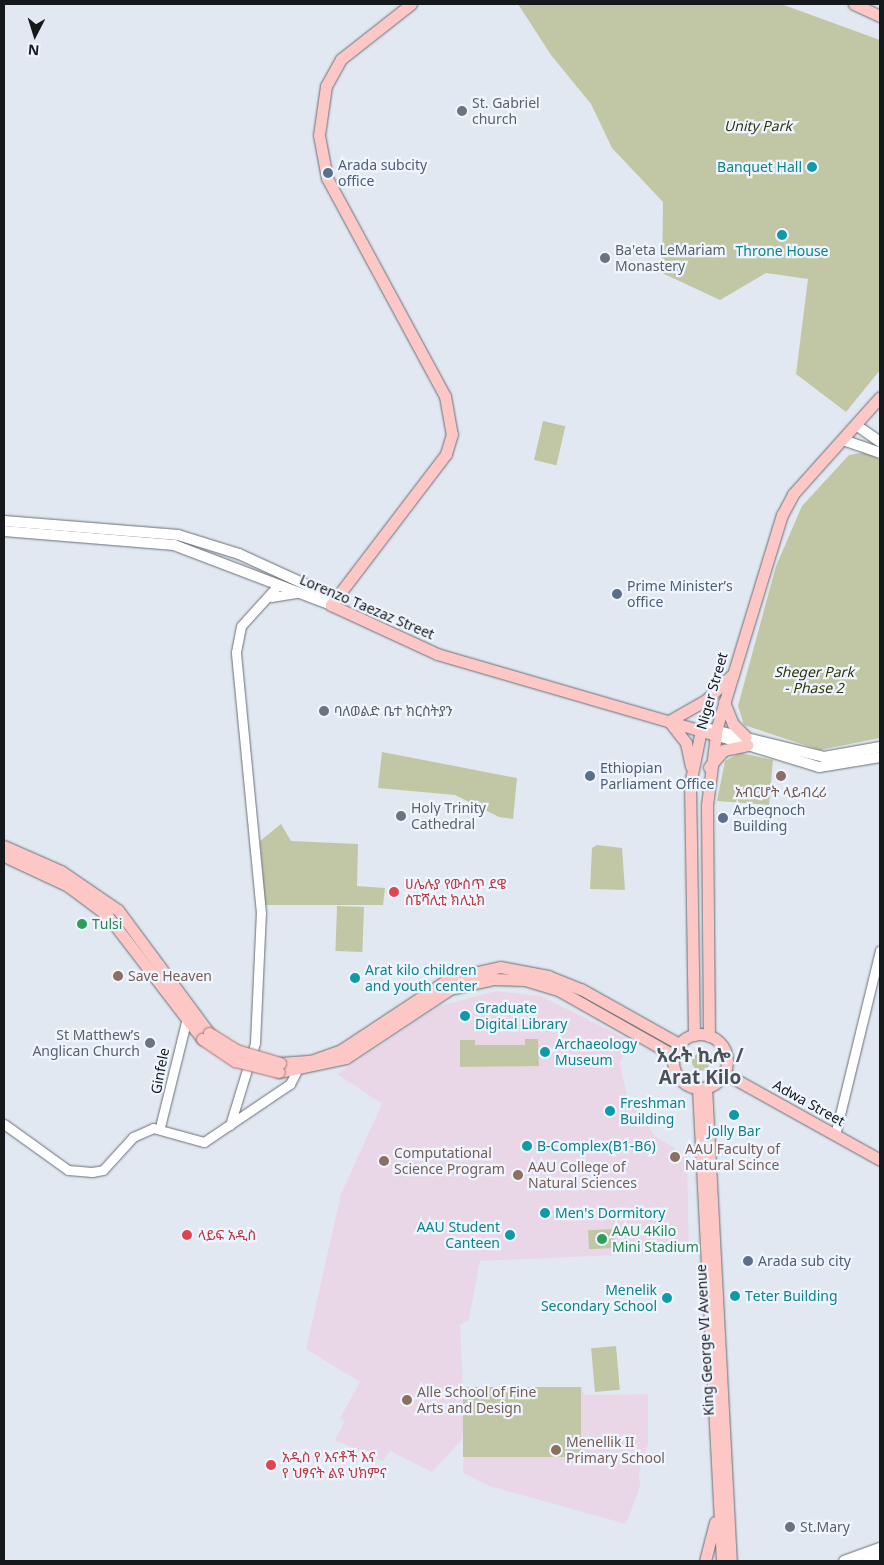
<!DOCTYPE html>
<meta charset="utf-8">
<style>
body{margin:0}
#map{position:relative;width:884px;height:1565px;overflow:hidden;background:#e2e8f1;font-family:Georgia,"Noto Sans Ethiopic",serif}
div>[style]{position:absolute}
.education>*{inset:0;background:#e9d7e8}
.green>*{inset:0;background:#c1c7a4;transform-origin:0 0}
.round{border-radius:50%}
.roads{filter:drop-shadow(0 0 1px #696f76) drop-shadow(0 0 1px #696f76)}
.tertiary>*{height:9px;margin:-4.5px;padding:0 4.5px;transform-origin:4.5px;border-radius:4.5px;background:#fff}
.secondary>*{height:10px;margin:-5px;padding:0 5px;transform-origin:5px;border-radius:5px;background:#fff}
.primary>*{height:11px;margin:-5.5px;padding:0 5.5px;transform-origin:5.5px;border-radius:5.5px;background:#fcc7c5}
.primary>.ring{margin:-5.5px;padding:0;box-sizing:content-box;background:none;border:11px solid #fcc7c5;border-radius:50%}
.bridges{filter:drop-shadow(0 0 1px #aa7270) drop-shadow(0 0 1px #aa7270)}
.primary-bridge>*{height:11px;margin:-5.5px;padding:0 5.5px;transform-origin:5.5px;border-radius:5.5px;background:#fcc7c5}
.dots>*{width:14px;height:14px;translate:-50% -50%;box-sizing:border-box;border:2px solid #eff5fe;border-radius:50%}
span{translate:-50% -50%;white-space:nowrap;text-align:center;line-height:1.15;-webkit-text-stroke:4.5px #eff5fe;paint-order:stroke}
.worship-label{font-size:14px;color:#5b616d}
.left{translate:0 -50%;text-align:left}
.right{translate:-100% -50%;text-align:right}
.park-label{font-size:14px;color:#303509;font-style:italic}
.service-label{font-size:14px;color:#4e5e75}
.culture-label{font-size:14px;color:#0d838f}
.street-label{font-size:14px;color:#16191b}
.education-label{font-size:14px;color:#785e54}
.health-label{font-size:14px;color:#be3a42}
.leisure-label{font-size:14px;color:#27864d}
.district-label{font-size:19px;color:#4b5057;font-weight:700}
.frame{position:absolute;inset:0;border:5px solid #16191b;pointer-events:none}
.north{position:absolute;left:10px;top:10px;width:50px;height:50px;-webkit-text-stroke:4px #eff5fe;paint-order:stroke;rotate:185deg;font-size:14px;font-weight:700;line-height:20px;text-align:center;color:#16191b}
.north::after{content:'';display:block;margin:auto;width:18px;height:22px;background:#16191b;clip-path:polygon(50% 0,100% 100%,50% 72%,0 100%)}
</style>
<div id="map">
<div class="education">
<div style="clip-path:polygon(496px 991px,541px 996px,631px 1041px,620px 1063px,627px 1096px,655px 1136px,687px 1156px,689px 1252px,480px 1261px,469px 1320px,460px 1325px,463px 1388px,581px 1387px,585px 1395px,648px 1394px,648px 1444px,639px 1473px,640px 1487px,626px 1524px,489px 1486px,463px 1473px,464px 1437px,432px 1472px,390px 1451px,383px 1461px,335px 1440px,345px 1421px,340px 1418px,360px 1382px,306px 1349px,341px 1194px,382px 1104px,337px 1074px,439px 1006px)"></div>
</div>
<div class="green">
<div style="clip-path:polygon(518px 4px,781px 4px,880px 40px,880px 370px,846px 412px,796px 374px,808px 279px,766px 273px,720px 300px,662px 273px,663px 202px,612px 148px,591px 104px,551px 55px)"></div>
<div style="left:543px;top:421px;width:23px;height:40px;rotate:13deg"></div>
<div style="clip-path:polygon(866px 452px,880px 460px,880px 738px,820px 750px,744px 725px,738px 706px,776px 566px,802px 506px,849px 455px)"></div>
<div style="clip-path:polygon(382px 752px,517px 778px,513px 819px,499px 817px,455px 795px,378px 788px)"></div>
<div style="clip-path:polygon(740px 753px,773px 760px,769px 805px,717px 801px,725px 761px)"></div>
<div style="clip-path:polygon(281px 824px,291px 841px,358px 844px,357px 886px,385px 888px,383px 905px,265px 905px,260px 841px)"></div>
<div style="clip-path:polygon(597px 845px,622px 848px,625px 890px,590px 889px,592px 848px)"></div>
<div style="left:337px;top:906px;width:27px;height:45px;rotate:2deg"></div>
<div style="clip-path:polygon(525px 1039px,538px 1039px,539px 1066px,460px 1067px,460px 1040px,475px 1040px,475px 1045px,525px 1045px)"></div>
<div class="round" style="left:692px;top:1053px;width:18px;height:18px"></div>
<div style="left:614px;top:1229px;width:19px;height:26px;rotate:87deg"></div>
<div style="left:616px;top:1346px;width:44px;height:25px;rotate:85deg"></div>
<div style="left:581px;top:1387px;width:70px;height:118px;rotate:90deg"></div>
</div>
<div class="roads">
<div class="tertiary">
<div style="left:271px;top:597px;width:25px;rotate:-9deg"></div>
<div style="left:4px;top:1124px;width:79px;rotate:35.7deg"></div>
<div style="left:68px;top:1170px;width:24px;rotate:5deg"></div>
<div style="left:92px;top:1172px;width:11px;rotate:-10deg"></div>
<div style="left:103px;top:1170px;width:45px;rotate:-47.7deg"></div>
<div style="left:133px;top:1137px;width:22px;rotate:-24deg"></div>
<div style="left:153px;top:1128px;width:53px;rotate:15.4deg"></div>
<div style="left:204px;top:1142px;width:104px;rotate:-34deg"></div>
<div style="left:290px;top:1084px;width:13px;rotate:-63deg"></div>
<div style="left:230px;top:1125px;width:86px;rotate:-73deg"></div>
<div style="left:255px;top:1043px;width:130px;rotate:-87.4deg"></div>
<div style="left:261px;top:913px;width:262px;rotate:-95.5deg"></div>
<div style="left:236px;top:652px;width:26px;rotate:-79deg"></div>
<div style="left:241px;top:626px;width:55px;rotate:-47.9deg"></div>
<div style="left:160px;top:1127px;width:116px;rotate:-76.1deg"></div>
<div style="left:835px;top:1135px;width:190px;rotate:-76.3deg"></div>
</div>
<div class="secondary">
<div style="left:856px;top:425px;width:29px;rotate:35deg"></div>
<div style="left:843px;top:440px;width:39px;rotate:19deg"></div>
<div style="left:4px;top:521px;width:175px;rotate:4.6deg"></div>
<div style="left:178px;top:535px;width:64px;rotate:17.3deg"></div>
<div style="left:239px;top:554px;width:106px;rotate:24.6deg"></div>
<div style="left:4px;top:531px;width:171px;rotate:4.7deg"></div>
<div style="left:174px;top:545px;width:168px;rotate:20.9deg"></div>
<div style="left:710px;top:729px;width:117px;rotate:13.8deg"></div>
<div style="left:824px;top:757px;width:57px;rotate:-10.1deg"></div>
<div style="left:715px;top:735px;width:109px;rotate:17.1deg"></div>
<div style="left:819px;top:767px;width:62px;rotate:-9.3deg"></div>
<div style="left:844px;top:1561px;width:38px;rotate:-20deg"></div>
<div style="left:867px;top:1561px;width:14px;rotate:-21deg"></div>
</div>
<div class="primary">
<div style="left:411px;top:4px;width:89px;rotate:141.8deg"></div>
<div style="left:341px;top:59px;width:31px;rotate:119deg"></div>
<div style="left:326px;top:86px;width:49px;rotate:98.1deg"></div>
<div style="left:319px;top:135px;width:44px;rotate:79.5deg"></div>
<div style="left:327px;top:178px;width:248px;rotate:61.6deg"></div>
<div style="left:445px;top:396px;width:39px;rotate:80deg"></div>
<div style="left:452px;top:434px;width:21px;rotate:107deg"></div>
<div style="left:446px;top:454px;width:190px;rotate:127.3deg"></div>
<div style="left:331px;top:605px;width:117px;rotate:24.8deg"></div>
<div style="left:437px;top:654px;width:290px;rotate:16.2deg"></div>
<div style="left:854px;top:4px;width:29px;rotate:25deg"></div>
<div style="left:724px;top:702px;width:24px;rotate:68deg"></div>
<div style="left:733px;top:724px;width:18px;rotate:45deg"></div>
<div style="left:669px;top:721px;width:43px;rotate:-29.6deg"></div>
<div style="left:706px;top:700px;width:36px;rotate:-44deg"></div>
<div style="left:669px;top:721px;width:28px;rotate:52deg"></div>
<div style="left:686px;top:743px;width:24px;rotate:78deg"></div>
<div style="left:709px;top:767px;width:23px;rotate:-49deg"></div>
<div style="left:724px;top:750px;width:24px;rotate:-12deg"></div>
<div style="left:4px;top:846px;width:62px;rotate:23.7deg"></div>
<div style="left:61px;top:871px;width:69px;rotate:34.4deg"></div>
<div style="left:118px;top:910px;width:153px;rotate:53.5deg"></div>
<div style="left:4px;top:856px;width:71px;rotate:25.1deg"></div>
<div style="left:68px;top:886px;width:49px;rotate:36.6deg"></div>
<div style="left:107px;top:915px;width:156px;rotate:52.5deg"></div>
<div class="ring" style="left:673px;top:1034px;width:43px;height:43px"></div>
<div style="left:694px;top:1035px;width:251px;rotate:-90.9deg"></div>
<div style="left:690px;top:784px;width:55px;rotate:-78.5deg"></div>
<div style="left:709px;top:1036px;width:231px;rotate:-90.5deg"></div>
<div style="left:707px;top:805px;width:79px;rotate:-82.7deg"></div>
<div style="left:717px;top:727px;width:222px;rotate:-73deg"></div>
<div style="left:782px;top:515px;width:24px;rotate:-62deg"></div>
<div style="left:793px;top:494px;width:130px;rotate:-48.1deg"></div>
<div style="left:280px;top:1063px;width:31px;rotate:-4deg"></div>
<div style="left:311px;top:1061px;width:32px;rotate:-20deg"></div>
<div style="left:341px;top:1050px;width:131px;rotate:-33.4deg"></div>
<div style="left:450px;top:978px;width:51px;rotate:-12.4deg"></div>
<div style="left:500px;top:967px;width:49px;rotate:10.6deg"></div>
<div style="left:548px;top:976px;width:35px;rotate:22deg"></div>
<div style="left:581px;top:989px;width:112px;rotate:29.3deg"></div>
<div style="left:279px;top:1072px;width:68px;rotate:-11.8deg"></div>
<div style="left:346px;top:1058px;width:125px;rotate:-33.6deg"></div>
<div style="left:450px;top:989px;width:44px;rotate:-13.1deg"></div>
<div style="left:493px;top:979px;width:32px;rotate:2deg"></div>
<div style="left:525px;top:980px;width:37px;rotate:17deg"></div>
<div style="left:560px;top:991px;width:130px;rotate:29.5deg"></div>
<div style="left:724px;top:1073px;width:179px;rotate:29.1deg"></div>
<div style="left:706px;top:1087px;width:475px;rotate:87deg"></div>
<div style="left:698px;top:1088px;width:474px;rotate:87.1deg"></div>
<div style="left:705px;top:1561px;width:40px;rotate:-75.6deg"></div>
</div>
</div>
<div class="bridges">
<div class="primary-bridge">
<div style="left:209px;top:1033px;width:32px;rotate:32deg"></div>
<div style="left:236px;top:1050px;width:46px;rotate:16.5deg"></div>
<div style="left:202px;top:1039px;width:40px;rotate:34deg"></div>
<div style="left:235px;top:1061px;width:45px;rotate:14deg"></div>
</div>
</div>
<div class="dots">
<div style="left:462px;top:111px;background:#6b7280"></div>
<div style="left:812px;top:167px;background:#0f9aa8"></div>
<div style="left:328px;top:173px;background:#5c6f8a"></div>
<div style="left:782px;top:235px;background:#0f9aa8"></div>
<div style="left:605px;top:258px;background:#6b7280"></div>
<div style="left:617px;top:594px;background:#5c6f8a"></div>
<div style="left:324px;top:711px;background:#6b7280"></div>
<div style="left:590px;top:776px;background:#5c6f8a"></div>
<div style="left:781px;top:776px;background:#8d6e63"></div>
<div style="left:401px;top:816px;background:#6b7280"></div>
<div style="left:723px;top:818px;background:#5c6f8a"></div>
<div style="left:394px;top:892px;background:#e0444e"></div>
<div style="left:82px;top:924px;background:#2e9e5b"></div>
<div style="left:118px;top:976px;background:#8d6e63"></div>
<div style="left:355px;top:978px;background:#0f9aa8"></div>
<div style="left:465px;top:1016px;background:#0f9aa8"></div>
<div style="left:150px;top:1043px;background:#6b7280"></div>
<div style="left:545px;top:1052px;background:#0f9aa8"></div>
<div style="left:610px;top:1111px;background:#0f9aa8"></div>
<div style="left:734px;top:1115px;background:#0f9aa8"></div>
<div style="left:527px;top:1146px;background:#0f9aa8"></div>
<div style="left:675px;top:1157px;background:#8d6e63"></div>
<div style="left:384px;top:1161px;background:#8d6e63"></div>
<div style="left:518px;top:1175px;background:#8d6e63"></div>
<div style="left:545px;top:1213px;background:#0f9aa8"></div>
<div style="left:187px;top:1235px;background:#e0444e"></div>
<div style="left:510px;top:1235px;background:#0f9aa8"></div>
<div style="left:602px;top:1239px;background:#2e9e5b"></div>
<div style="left:748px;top:1261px;background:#5c6f8a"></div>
<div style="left:735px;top:1296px;background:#0f9aa8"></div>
<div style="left:667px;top:1298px;background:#0f9aa8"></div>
<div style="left:407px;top:1400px;background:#8d6e63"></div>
<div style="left:556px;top:1450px;background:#8d6e63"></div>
<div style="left:271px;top:1465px;background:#e0444e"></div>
<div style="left:790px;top:1527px;background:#6b7280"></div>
</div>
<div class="worship-label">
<span class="left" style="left:472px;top:111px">St. Gabriel<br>church</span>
<span class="left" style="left:615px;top:258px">Ba'eta LeMariam<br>Monastery</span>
<span class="left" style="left:334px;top:711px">ባለወልድ ቤተ ክርስትያን</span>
<span class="left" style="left:411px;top:816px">Holy Trinity<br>Cathedral</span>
<span class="right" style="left:140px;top:1043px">St Matthew’s<br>Anglican Church</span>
<span class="left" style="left:800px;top:1527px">St.Mary</span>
</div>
<div class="park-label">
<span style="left:758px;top:126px">Unity Park</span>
<span style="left:814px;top:680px">Sheger Park<br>- Phase 2</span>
</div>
<div class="service-label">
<span class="left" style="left:338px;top:173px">Arada subcity<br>office</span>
<span class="left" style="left:627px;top:594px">Prime Minister’s<br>office</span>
<span class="left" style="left:600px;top:776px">Ethiopian<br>Parliament Office</span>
<span class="left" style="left:733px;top:818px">Arbegnoch<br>Building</span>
<span class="left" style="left:758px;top:1261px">Arada sub city</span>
</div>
<div class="culture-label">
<span class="right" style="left:802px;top:167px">Banquet Hall</span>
<span style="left:782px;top:251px">Throne House</span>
<span class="left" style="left:365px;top:978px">Arat kilo children<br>and youth center</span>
<span class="left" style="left:475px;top:1016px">Graduate<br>Digital Library</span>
<span class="left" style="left:555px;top:1052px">Archaeology<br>Museum</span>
<span class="left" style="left:620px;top:1111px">Freshman<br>Building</span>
<span style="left:734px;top:1131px">Jolly Bar</span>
<span class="left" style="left:537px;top:1146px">B-Complex(B1-B6)</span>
<span class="left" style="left:555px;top:1213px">Men's Dormitory</span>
<span class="right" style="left:500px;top:1235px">AAU Student<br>Canteen</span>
<span class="right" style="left:657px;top:1298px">Menelik<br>Secondary School</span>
<span class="left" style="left:745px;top:1296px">Teter Building</span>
</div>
<div class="street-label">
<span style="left:367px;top:607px;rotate:23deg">Lorenzo Taezaz Street</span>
<span style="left:712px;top:691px;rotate:-74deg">Niger Street</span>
<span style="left:160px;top:1071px;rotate:-79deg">Ginfele</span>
<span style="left:809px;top:1103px;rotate:29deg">Adwa Street</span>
<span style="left:705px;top:1340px;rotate:-93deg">King George VI Avenue</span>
</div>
<div class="education-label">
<span style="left:781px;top:792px">አብርሆት ላይብረሪ</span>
<span class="left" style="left:128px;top:976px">Save Heaven</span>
<span class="left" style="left:685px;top:1157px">AAU Faculty of<br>Natural Scince</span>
<span class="left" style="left:394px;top:1161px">Computational<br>Science Program</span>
<span class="left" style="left:528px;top:1175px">AAU College of<br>Natural Sciences</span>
<span class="left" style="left:417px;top:1400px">Alle School of Fine<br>Arts and Design</span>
<span class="left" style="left:566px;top:1450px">Menellik II<br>Primary School</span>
</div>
<div class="health-label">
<span class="left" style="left:405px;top:892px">ሀሌሉያ የውስጥ ደዌ<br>ስፔሻሊቲ ክሊኒክ</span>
<span class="left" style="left:198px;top:1235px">ላይፍ አዲስ</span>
<span class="left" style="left:282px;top:1465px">አዲስ የ እናቶች እና<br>የ ህፃናት ልዩ ህክምና</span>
</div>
<div class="leisure-label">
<span class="left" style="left:92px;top:924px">Tulsi</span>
<span class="left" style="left:612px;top:1239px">AAU 4Kilo<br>Mini Stadium</span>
</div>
<div class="district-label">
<span style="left:700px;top:1067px">አራት ኪሎ /<br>Arat Kilo</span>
</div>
<div class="frame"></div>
<div class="north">N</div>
</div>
